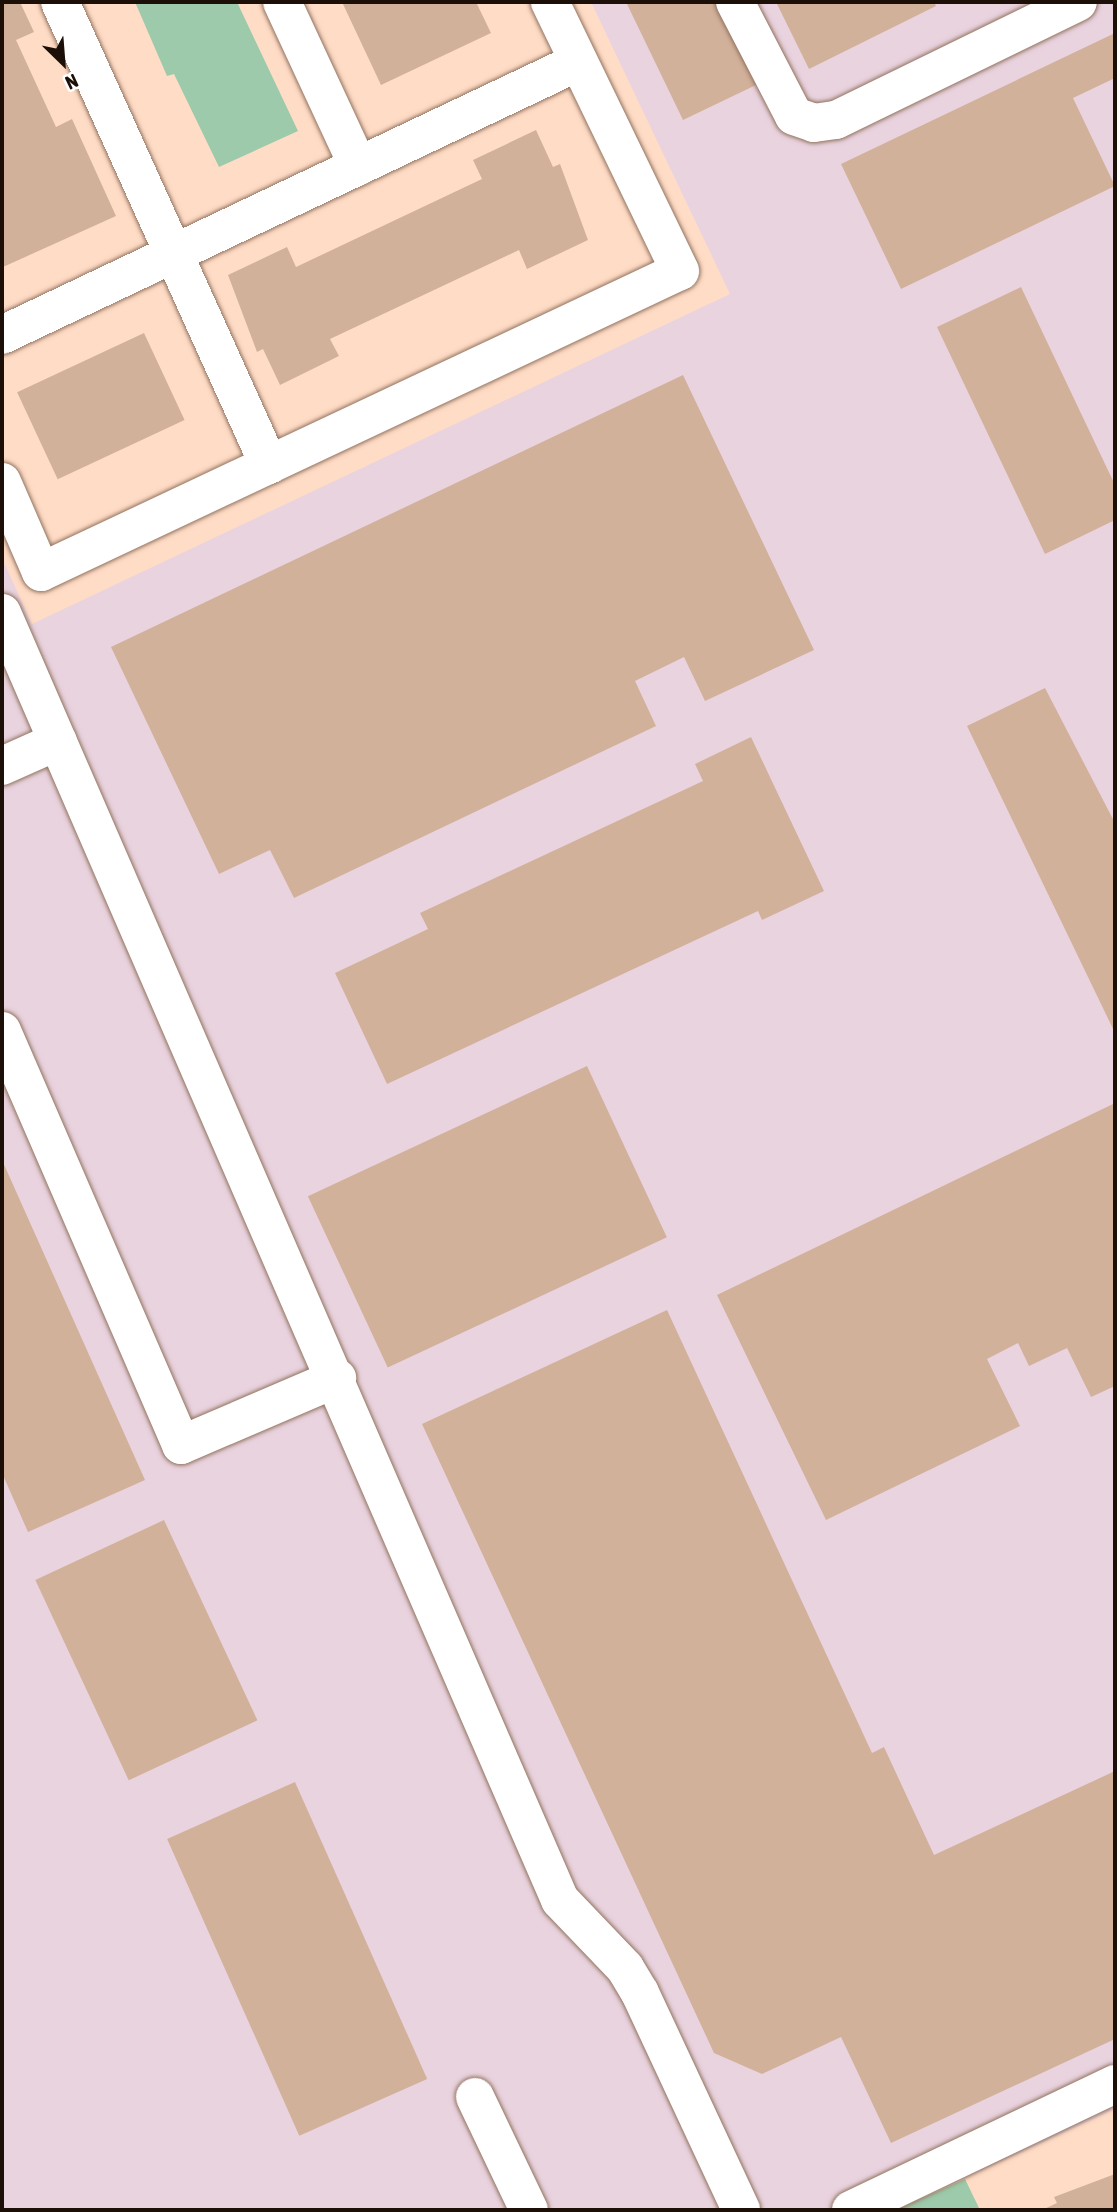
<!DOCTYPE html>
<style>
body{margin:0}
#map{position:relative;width:1117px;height:2212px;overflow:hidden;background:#ffdcc6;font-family:"Asap Condensed",sans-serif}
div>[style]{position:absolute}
.industrial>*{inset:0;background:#e9d3df}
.green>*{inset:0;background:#9ccaaa}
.building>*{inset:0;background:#d2b19b;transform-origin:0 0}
.roads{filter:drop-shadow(0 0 2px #92735f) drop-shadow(0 0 2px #92735f)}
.minor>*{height:38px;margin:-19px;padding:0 19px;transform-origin:19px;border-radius:19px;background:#fff}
span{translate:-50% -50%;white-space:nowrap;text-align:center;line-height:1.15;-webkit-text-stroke:7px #fff;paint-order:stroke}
.frame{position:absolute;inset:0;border:4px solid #1b0f08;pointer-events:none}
.north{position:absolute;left:28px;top:28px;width:70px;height:70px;-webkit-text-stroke:5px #fff;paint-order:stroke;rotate:155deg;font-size:19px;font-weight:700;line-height:28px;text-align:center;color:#1b0f08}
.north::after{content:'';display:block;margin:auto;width:24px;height:32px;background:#1b0f08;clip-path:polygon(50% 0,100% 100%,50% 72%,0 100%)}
</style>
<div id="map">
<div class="industrial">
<div style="clip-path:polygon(591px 2px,1115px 2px,1115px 2109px,896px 2210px,2px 2210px,2px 558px,32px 624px,730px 294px)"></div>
</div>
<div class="green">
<div style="clip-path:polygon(135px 2px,237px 2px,298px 131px,219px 167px,174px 74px,167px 76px)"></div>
<div style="clip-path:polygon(965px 2179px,980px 2210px,896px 2210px)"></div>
</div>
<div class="building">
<div style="clip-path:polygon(2px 2px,20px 2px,34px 32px,16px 40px,56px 127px,72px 119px,116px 216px,3px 267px)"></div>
<div style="clip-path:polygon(342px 2px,476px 2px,491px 33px,381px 85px)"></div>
<div style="clip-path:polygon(626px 2px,716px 2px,756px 85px,683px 120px)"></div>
<div style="clip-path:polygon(776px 2px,934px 2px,936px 6px,809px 69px)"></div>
<div style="clip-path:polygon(1115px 33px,1115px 78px,1073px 98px,1115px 186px,901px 289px,841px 164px)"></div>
<div style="clip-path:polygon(536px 130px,553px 167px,560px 164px,588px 240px,527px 269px,519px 250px,330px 339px,339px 356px,280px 385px,263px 349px,257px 352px,228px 275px,287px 247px,296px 267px,482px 179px,473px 160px)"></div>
<div style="clip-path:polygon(1021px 287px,1115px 485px,1115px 520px,1045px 554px,937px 327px)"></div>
<div style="left:144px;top:333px;width:96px;height:140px;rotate:65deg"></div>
<div style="clip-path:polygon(683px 375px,814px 650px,705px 701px,684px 657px,635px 681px,656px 726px,294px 898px,270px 850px,219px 874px,111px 647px)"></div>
<div style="clip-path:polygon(1045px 688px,1115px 823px,1115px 1033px,967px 726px)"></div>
<div style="clip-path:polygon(751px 737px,824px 891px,762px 920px,758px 911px,387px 1084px,335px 973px,428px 929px,420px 913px,703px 781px,695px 764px)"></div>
<div style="left:587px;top:1066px;width:189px;height:308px;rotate:65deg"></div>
<div style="clip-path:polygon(1113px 1104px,1115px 1386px,1091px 1397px,1067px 1348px,1029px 1366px,1018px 1343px,987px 1359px,1020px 1426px,826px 1520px,717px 1295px)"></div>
<div style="clip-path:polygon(2px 1160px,145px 1480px,28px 1532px,2px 1473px)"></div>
<div style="clip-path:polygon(667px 1310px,872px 1753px,884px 1747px,934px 1855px,1115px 1771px,1115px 2039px,891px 2143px,841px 2037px,762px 2074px,714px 2053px,422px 1424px)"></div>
<div style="left:164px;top:1520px;width:221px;height:142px;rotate:65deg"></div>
<div style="left:295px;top:1782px;width:325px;height:140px;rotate:66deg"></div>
<div style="clip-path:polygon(1115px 2174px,1115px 2210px,1042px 2210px,1057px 2203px,1054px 2197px)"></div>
</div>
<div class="roads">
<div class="minor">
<div style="left:60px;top:2px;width:508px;rotate:65.71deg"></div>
<div style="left:282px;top:2px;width:181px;rotate:65.1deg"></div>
<div style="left:735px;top:2px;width:128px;rotate:62.6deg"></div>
<div style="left:794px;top:116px;width:21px;rotate:19deg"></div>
<div style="left:814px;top:123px;width:22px;rotate:-8deg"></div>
<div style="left:836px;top:120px;width:269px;rotate:-26deg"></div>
<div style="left:2px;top:335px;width:637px;rotate:-25.36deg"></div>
<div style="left:2px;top:482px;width:98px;rotate:66.6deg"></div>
<div style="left:41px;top:572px;width:706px;rotate:-25.22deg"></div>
<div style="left:680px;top:271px;width:299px;rotate:-115.8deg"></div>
<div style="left:2px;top:613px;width:1403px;rotate:66.56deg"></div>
<div style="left:560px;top:1900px;width:94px;rotate:46.3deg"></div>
<div style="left:625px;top:1968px;width:29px;rotate:59deg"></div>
<div style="left:640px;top:1993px;width:239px;rotate:65deg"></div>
<div style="left:2px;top:766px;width:61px;rotate:-24.1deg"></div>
<div style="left:2px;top:1031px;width:451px;rotate:66.6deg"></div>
<div style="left:181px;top:1445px;width:170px;rotate:-23.2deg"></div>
<div style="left:475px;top:2097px;width:125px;rotate:64.5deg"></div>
<div style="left:851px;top:2210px;width:293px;rotate:-25.5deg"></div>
</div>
</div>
<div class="frame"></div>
<div class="north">N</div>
</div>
